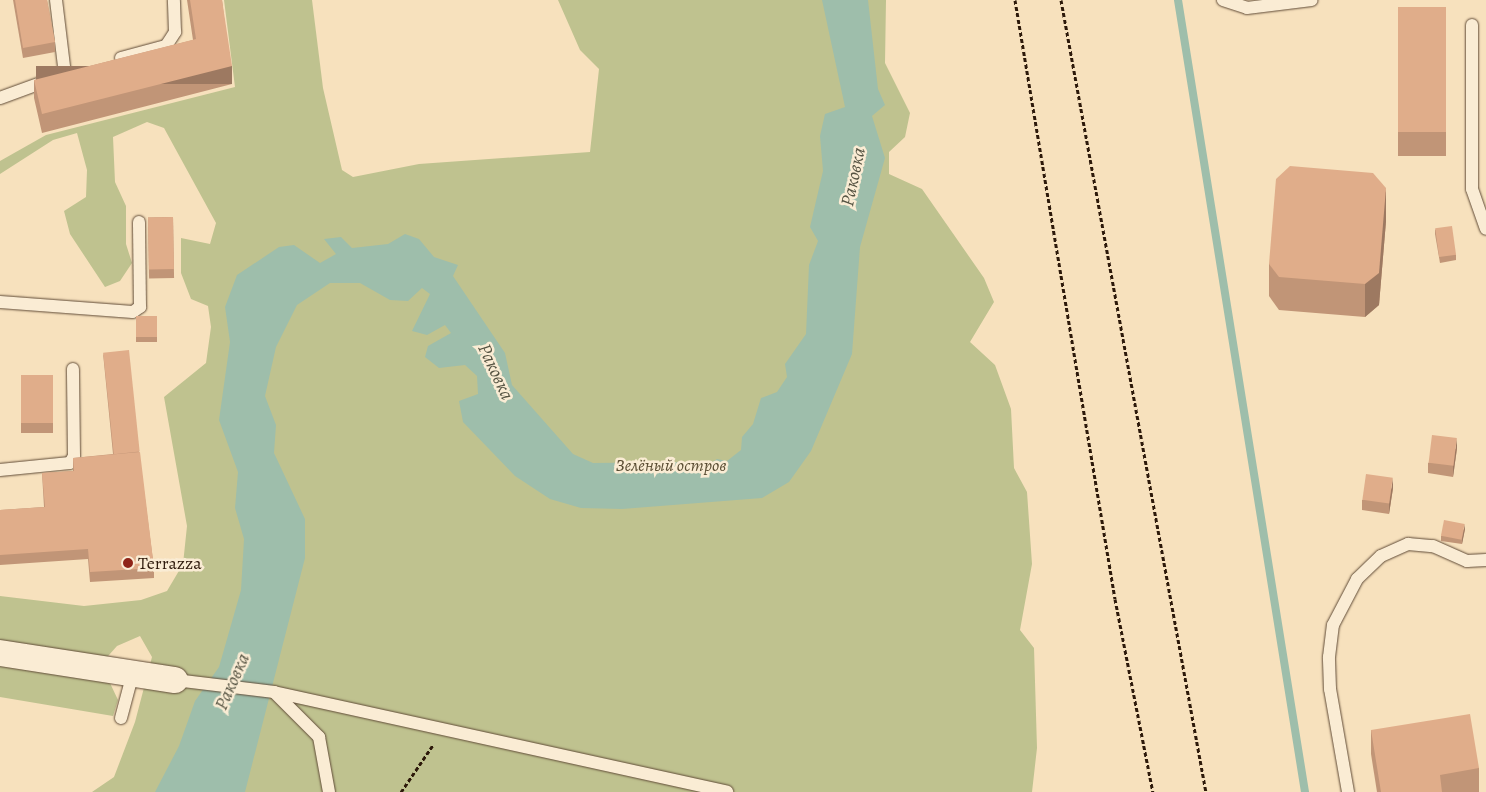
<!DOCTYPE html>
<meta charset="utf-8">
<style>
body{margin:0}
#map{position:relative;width:1486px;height:792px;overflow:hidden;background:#f7e1bd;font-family:Alegreya,serif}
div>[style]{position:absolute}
.green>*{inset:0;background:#bfc28f}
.water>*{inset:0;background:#9ebeab}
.stream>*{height:8px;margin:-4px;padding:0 4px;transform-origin:4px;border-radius:4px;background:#9ebeab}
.path>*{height:3px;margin-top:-1.5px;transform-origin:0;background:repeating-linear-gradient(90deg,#2d190a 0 4px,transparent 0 6.5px)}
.roads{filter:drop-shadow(0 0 1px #604b37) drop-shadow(0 0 1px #604b37)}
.lane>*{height:12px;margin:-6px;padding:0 6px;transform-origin:6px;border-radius:6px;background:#faecd4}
.street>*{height:26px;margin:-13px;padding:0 13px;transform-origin:13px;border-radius:13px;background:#faecd4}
.wall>*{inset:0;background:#c19577;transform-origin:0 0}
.shaded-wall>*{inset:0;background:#9d7961;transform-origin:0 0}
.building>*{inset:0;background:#e0ad8a;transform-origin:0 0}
.dots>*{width:14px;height:14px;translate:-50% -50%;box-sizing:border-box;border:2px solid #faecd4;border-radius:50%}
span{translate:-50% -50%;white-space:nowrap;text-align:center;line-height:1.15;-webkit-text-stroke:5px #faecd4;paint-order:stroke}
.park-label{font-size:18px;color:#594c32;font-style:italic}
.poi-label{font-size:18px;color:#2d190a}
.left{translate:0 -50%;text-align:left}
.water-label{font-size:19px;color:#555342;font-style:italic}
</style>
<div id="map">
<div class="green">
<div style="clip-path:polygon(224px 0,312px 0,323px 88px,342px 170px,353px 177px,419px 164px,590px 152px,599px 69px,580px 50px,558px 0,886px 0,885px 63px,910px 113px,905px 137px,889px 152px,889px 174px,922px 189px,984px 278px,994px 302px,970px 342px,995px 365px,1011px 409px,1014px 468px,1027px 492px,1032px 564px,1020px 630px,1034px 648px,1037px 748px,1032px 792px,92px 792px,114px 777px,135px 722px,152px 657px,140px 636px,117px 646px,101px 664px,118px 700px,113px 716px,0 697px,0 596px,84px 606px,141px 600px,167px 591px,183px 564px,187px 526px,164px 397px,206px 363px,211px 327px,208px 306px,191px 299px,181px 273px,181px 238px,210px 244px,216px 223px,164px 128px,147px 122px,113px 137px,115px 182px,126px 206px,126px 244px,132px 263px,120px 281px,105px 287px,70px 234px,64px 211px,86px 197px,87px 170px,77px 133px,53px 140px,0 174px,0 161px,46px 135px,235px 87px)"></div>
</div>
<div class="water">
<div style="clip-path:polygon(822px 0,868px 0,878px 89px,885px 105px,872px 116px,885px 158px,860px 247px,852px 354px,811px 451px,789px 482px,762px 498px,622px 509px,581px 508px,550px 499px,515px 476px,463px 422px,459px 401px,478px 394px,477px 376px,465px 365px,439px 368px,425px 357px,428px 346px,451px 333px,445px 325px,427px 335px,412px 331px,430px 294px,422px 288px,408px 301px,390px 300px,360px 283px,330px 283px,297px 305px,276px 347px,265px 396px,276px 425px,274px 453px,305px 519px,305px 558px,245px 792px,155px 792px,179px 746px,195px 701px,219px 667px,241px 590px,244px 539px,235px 508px,238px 472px,219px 420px,230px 342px,225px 307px,237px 275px,279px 247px,294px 245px,320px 263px,336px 254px,324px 239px,341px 237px,352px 248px,388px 244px,405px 234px,419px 239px,434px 257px,458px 265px,453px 276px,505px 353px,512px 385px,573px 454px,593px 463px,685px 462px,697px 472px,717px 459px,727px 461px,741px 450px,742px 437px,753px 424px,761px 398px,777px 392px,787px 377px,785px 364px,806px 334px,809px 265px,818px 241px,810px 227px,823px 171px,820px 136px,825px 114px,845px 107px)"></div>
</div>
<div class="stream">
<div style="left:1178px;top:0;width:802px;rotate:80.89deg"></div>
</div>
<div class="path">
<div style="left:1015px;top:0;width:607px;rotate:80.52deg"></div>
<div style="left:1115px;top:599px;width:197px;rotate:78.9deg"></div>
<div style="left:1061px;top:0;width:805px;rotate:79.63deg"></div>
<div style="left:401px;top:792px;width:57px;rotate:-55.8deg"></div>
</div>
<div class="roads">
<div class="lane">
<div style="left:56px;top:0;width:75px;rotate:83.1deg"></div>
<div style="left:1223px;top:0;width:25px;rotate:18deg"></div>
<div style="left:1247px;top:8px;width:65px;rotate:-7deg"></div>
<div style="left:1472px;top:25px;width:164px;rotate:90deg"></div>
<div style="left:1472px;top:189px;width:42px;rotate:70.7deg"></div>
<div style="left:121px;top:58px;width:47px;rotate:-14.9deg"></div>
<div style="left:166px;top:46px;width:17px;rotate:-57deg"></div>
<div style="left:175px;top:32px;width:32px;rotate:-92deg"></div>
<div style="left:0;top:98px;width:52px;rotate:-20.2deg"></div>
<div style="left:0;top:302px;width:133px;rotate:4.3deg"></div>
<div style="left:133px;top:312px;width:9px;rotate:-36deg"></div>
<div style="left:140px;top:307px;width:85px;rotate:-90.7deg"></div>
<div style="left:0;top:470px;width:70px;rotate:-5.7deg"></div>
<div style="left:70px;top:463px;width:8px;rotate:-60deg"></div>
<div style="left:74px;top:456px;width:87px;rotate:-90.7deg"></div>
<div style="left:175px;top:680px;width:100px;rotate:6.9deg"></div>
<div style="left:274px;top:692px;width:464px;rotate:12.4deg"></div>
<div style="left:274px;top:692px;width:64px;rotate:45deg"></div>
<div style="left:319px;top:737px;width:56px;rotate:79.7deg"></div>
<div style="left:121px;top:718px;width:47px;rotate:-75.1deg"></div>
<div style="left:1348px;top:792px;width:105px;rotate:-99.9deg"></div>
<div style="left:1330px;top:689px;width:32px;rotate:-92deg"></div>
<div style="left:1329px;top:657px;width:32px;rotate:-83deg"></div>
<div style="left:1333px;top:625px;width:52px;rotate:-62.4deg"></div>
<div style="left:1357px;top:579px;width:33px;rotate:-44deg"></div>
<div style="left:1381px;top:556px;width:30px;rotate:-24deg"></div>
<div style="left:1408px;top:544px;width:25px;rotate:5deg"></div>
<div style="left:1433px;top:546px;width:37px;rotate:24deg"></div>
<div style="left:1467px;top:561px;width:19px;rotate:-3deg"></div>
</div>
<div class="street">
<div style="left:0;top:653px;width:177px;rotate:8.8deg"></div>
</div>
</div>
<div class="wall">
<div style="clip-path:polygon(13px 0,47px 0,55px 42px,55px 52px,23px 58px)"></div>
<div style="clip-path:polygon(187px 0,222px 0,232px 84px,42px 133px,34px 98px,34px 80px,193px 40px)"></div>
<div style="left:1398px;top:7px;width:48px;height:149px"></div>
<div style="left:173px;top:217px;width:61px;height:25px;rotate:89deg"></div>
<div style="clip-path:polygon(1386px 221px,1379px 305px,1365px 317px,1279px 310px,1269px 296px,1269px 264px)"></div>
<div style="clip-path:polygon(1435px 229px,1456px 255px,1456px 260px,1440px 263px,1435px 234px)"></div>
<div style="left:136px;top:316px;width:21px;height:26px"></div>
<div style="clip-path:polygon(103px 353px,139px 452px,154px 568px,154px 578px,90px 582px,88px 559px,0 565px,0 510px,44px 507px,42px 473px,73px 471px,73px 458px,113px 454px)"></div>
<div style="left:53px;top:375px;width:58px;height:32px;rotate:90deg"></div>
<div style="clip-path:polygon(1457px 448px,1453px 477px,1428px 473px,1428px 463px)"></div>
<div style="clip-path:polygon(1393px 488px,1389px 514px,1362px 510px,1362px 500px)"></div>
<div style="clip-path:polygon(1465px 529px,1462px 544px,1441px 541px,1441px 536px)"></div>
<div style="clip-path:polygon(1371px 730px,1479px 768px,1479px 792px,1377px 792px,1371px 754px)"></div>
</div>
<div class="shaded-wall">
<div style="left:232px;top:66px;width:18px;height:196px;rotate:90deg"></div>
<div style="clip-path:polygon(1386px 188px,1386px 221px,1379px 305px,1365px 317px,1365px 284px)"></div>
<div style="clip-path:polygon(1457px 438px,1457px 448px,1453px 477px,1453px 467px)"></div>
<div style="clip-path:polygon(1393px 478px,1393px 488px,1389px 514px,1389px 504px)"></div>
<div style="clip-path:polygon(1465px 524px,1465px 529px,1462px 544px,1462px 539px)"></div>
</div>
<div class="building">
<div style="clip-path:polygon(15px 0,47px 0,55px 42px,23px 48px)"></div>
<div style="clip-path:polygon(190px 0,222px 0,232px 66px,42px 114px,34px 80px,196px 39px)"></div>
<div style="left:1398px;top:7px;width:48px;height:125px"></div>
<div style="clip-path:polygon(1290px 166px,1373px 173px,1386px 188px,1379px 273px,1365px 284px,1279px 277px,1269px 264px,1276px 179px)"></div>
<div style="left:173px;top:217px;width:52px;height:25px;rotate:89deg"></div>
<div style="left:1452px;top:226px;width:29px;height:17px;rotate:82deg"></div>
<div style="left:136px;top:316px;width:21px;height:21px"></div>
<div style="left:129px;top:350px;width:102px;height:26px;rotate:84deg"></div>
<div style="left:53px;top:375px;width:48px;height:32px;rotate:90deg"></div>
<div style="left:1432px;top:435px;width:25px;height:28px;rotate:7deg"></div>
<div style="clip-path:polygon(140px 452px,154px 568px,90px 572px,88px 549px,0 555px,0 510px,45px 507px,42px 473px,74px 471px,73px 458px)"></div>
<div style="left:1366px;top:474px;width:27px;height:26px;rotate:8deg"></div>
<div style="left:1444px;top:520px;width:21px;height:16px;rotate:11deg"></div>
<div style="clip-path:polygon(1470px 714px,1479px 768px,1440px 775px,1442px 792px,1381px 792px,1371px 730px)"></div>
</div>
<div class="dots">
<div style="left:128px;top:563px;background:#8f2418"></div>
</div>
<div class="park-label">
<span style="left:671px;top:465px">Зелёный остров</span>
</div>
<div class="poi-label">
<span class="left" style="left:138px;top:563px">Terrazza</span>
</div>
<div class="water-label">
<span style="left:854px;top:177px;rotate:-78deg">Раковка</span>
<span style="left:495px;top:372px;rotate:65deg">Раковка</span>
<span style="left:233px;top:682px;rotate:-66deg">Раковка</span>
</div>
</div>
